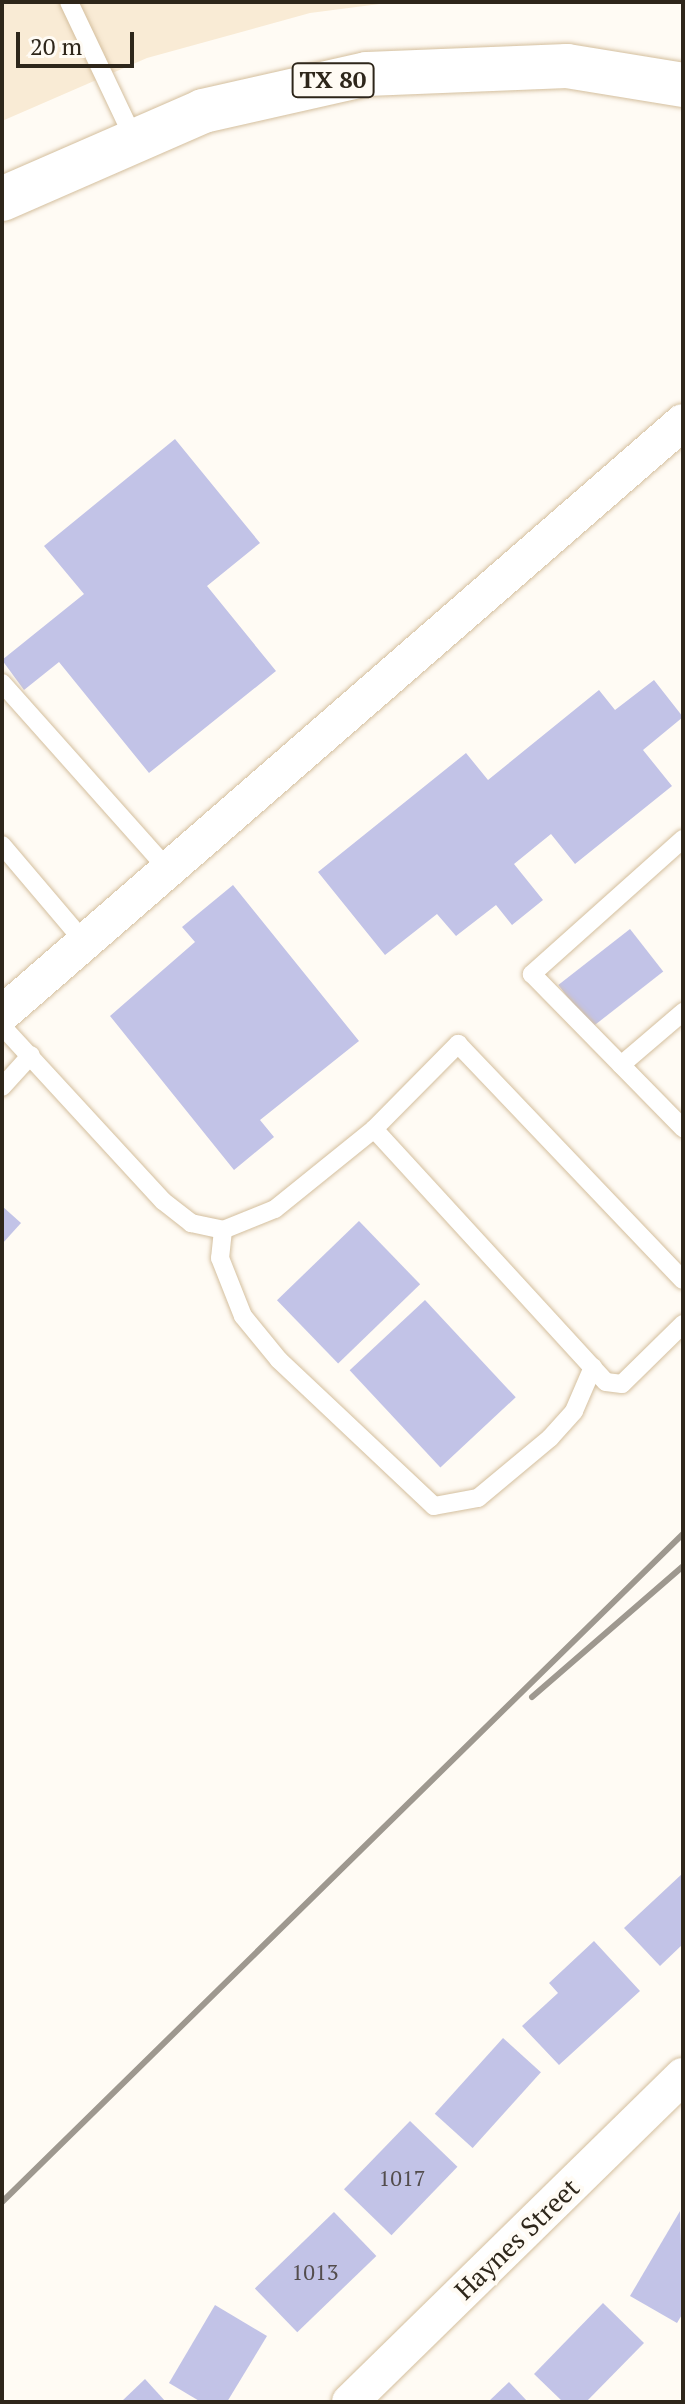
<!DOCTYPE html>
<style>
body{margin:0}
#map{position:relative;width:685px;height:2404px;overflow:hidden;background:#fffbf4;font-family:"PT Serif",serif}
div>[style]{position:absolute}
.green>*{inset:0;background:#f9ebd5}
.building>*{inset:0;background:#c2c3e7;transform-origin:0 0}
.roads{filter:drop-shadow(0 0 2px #d4bf9e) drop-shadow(0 0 2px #d4bf9e)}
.service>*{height:18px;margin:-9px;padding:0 9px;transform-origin:9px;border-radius:9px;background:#fff}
.minor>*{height:36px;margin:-18px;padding:0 18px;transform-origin:18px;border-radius:18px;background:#fff}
.primary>*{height:44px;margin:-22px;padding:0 22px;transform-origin:22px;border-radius:22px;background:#fff}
.rail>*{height:6px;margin:-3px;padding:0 3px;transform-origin:3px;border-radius:3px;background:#9e988f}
span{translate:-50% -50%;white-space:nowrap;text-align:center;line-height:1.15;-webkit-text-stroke:8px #fffbf4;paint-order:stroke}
.number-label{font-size:22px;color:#534d4d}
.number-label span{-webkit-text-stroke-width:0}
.shield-label span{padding:2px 6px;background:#fffbf4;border:2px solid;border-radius:6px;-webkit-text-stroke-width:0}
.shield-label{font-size:24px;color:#2e261a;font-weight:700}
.street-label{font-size:26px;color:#2e261a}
.frame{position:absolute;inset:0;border:4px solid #2e261a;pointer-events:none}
.scale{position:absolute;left:16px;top:32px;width:118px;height:36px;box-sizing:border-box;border:4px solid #2e261a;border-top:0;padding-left:10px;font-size:24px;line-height:28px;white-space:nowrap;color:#2e261a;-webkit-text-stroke:6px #fffbf4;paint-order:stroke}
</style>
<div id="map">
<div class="green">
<div style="clip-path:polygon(2px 2px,395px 2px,310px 13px,147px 58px,2px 121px)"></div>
</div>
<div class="building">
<div style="clip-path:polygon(175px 439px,260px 543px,207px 586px,276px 671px,149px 773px,59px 662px,24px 690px,2px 660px,84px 594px,44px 546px)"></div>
<div style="clip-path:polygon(654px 680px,683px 717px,643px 750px,672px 786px,575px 864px,551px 834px,514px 864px,543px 900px,512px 925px,496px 905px,456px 936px,437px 914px,385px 955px,318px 872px,466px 753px,488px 780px,599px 690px,615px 710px)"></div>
<div style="clip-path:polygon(233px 885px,359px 1041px,260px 1120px,274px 1137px,234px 1170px,110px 1016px,195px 942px,182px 927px)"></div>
<div style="left:630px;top:929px;width:54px;height:91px;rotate:52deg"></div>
<div style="clip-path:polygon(2px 1206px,21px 1223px,2px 1244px)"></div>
<div style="left:359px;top:1221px;width:88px;height:114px;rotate:46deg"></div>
<div style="left:425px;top:1300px;width:133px;height:103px;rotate:47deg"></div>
<div style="clip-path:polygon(683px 1873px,683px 1944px,660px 1966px,624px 1928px)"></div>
<div style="clip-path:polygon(594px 1941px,640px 1991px,559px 2065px,522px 2026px,558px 1993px,549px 1983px)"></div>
<div style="left:503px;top:2038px;width:51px;height:102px;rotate:42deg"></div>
<div style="left:410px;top:2121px;width:66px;height:95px;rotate:44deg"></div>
<div style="clip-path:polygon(680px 2211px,683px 2313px,677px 2323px,630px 2296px)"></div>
<div style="left:334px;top:2212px;width:61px;height:110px;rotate:46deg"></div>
<div style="clip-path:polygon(603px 2303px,644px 2343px,586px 2402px,563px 2402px,534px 2374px)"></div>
<div style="clip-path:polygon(215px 2305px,267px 2336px,227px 2402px,201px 2402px,169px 2383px)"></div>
<div style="clip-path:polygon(145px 2379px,166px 2402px,121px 2402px)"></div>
<div style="clip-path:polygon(509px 2382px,528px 2402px,488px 2402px)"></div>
</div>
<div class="roads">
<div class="service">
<div style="left:69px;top:2px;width:149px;rotate:64.6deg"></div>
<div style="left:2px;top:683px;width:248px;rotate:48.3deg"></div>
<div style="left:683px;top:839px;width:203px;rotate:138.2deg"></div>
<div style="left:532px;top:974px;width:216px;rotate:45.6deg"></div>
<div style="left:2px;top:845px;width:130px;rotate:49.7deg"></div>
<div style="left:2px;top:1026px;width:238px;rotate:47.4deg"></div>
<div style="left:163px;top:1201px;width:36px;rotate:38deg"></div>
<div style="left:191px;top:1223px;width:33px;rotate:12deg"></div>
<div style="left:223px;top:1230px;width:56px;rotate:-22deg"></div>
<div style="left:275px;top:1209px;width:127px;rotate:-38.9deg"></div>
<div style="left:374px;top:1129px;width:120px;rotate:-45.3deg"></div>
<div style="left:458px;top:1044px;width:326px;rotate:46.4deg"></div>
<div style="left:621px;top:1065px;width:82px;rotate:-40.5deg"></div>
<div style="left:2px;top:1087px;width:43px;rotate:-47.8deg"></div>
<div style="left:374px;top:1129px;width:343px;rotate:47.5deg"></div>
<div style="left:606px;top:1382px;width:16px;rotate:7deg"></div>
<div style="left:622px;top:1384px;width:86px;rotate:-44.5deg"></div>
<div style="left:223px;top:1230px;width:28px;rotate:96deg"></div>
<div style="left:220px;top:1258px;width:62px;rotate:68.4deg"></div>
<div style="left:243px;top:1316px;width:57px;rotate:50.7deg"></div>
<div style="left:279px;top:1360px;width:213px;rotate:43.3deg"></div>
<div style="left:434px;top:1506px;width:45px;rotate:-10.3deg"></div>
<div style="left:478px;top:1498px;width:94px;rotate:-39.8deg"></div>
<div style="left:550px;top:1438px;width:36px;rotate:-48deg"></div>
<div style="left:574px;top:1411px;width:48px;rotate:-66.6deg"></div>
</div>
<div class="minor">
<div style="left:2px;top:1014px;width:902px;rotate:-41deg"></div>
<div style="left:350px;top:2402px;width:466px;rotate:-44.4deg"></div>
</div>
<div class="primary">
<div style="left:2px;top:199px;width:219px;rotate:-23.6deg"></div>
<div style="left:203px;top:111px;width:168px;rotate:-12.7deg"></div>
<div style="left:367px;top:74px;width:200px;rotate:-2.3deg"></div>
<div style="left:567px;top:66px;width:118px;rotate:9.3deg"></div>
</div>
</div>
<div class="rail">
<div style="left:532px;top:1697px;width:200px;rotate:-40.9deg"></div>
<div style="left:2px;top:2202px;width:954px;rotate:-44.45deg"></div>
</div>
<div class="number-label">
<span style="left:402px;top:2178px">1017</span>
<span style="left:315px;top:2272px">1013</span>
</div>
<div class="shield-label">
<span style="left:333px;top:80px">TX 80</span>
</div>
<div class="street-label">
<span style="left:517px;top:2239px;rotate:-44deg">Haynes Street</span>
</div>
<div class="frame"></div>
<div class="scale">20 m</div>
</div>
